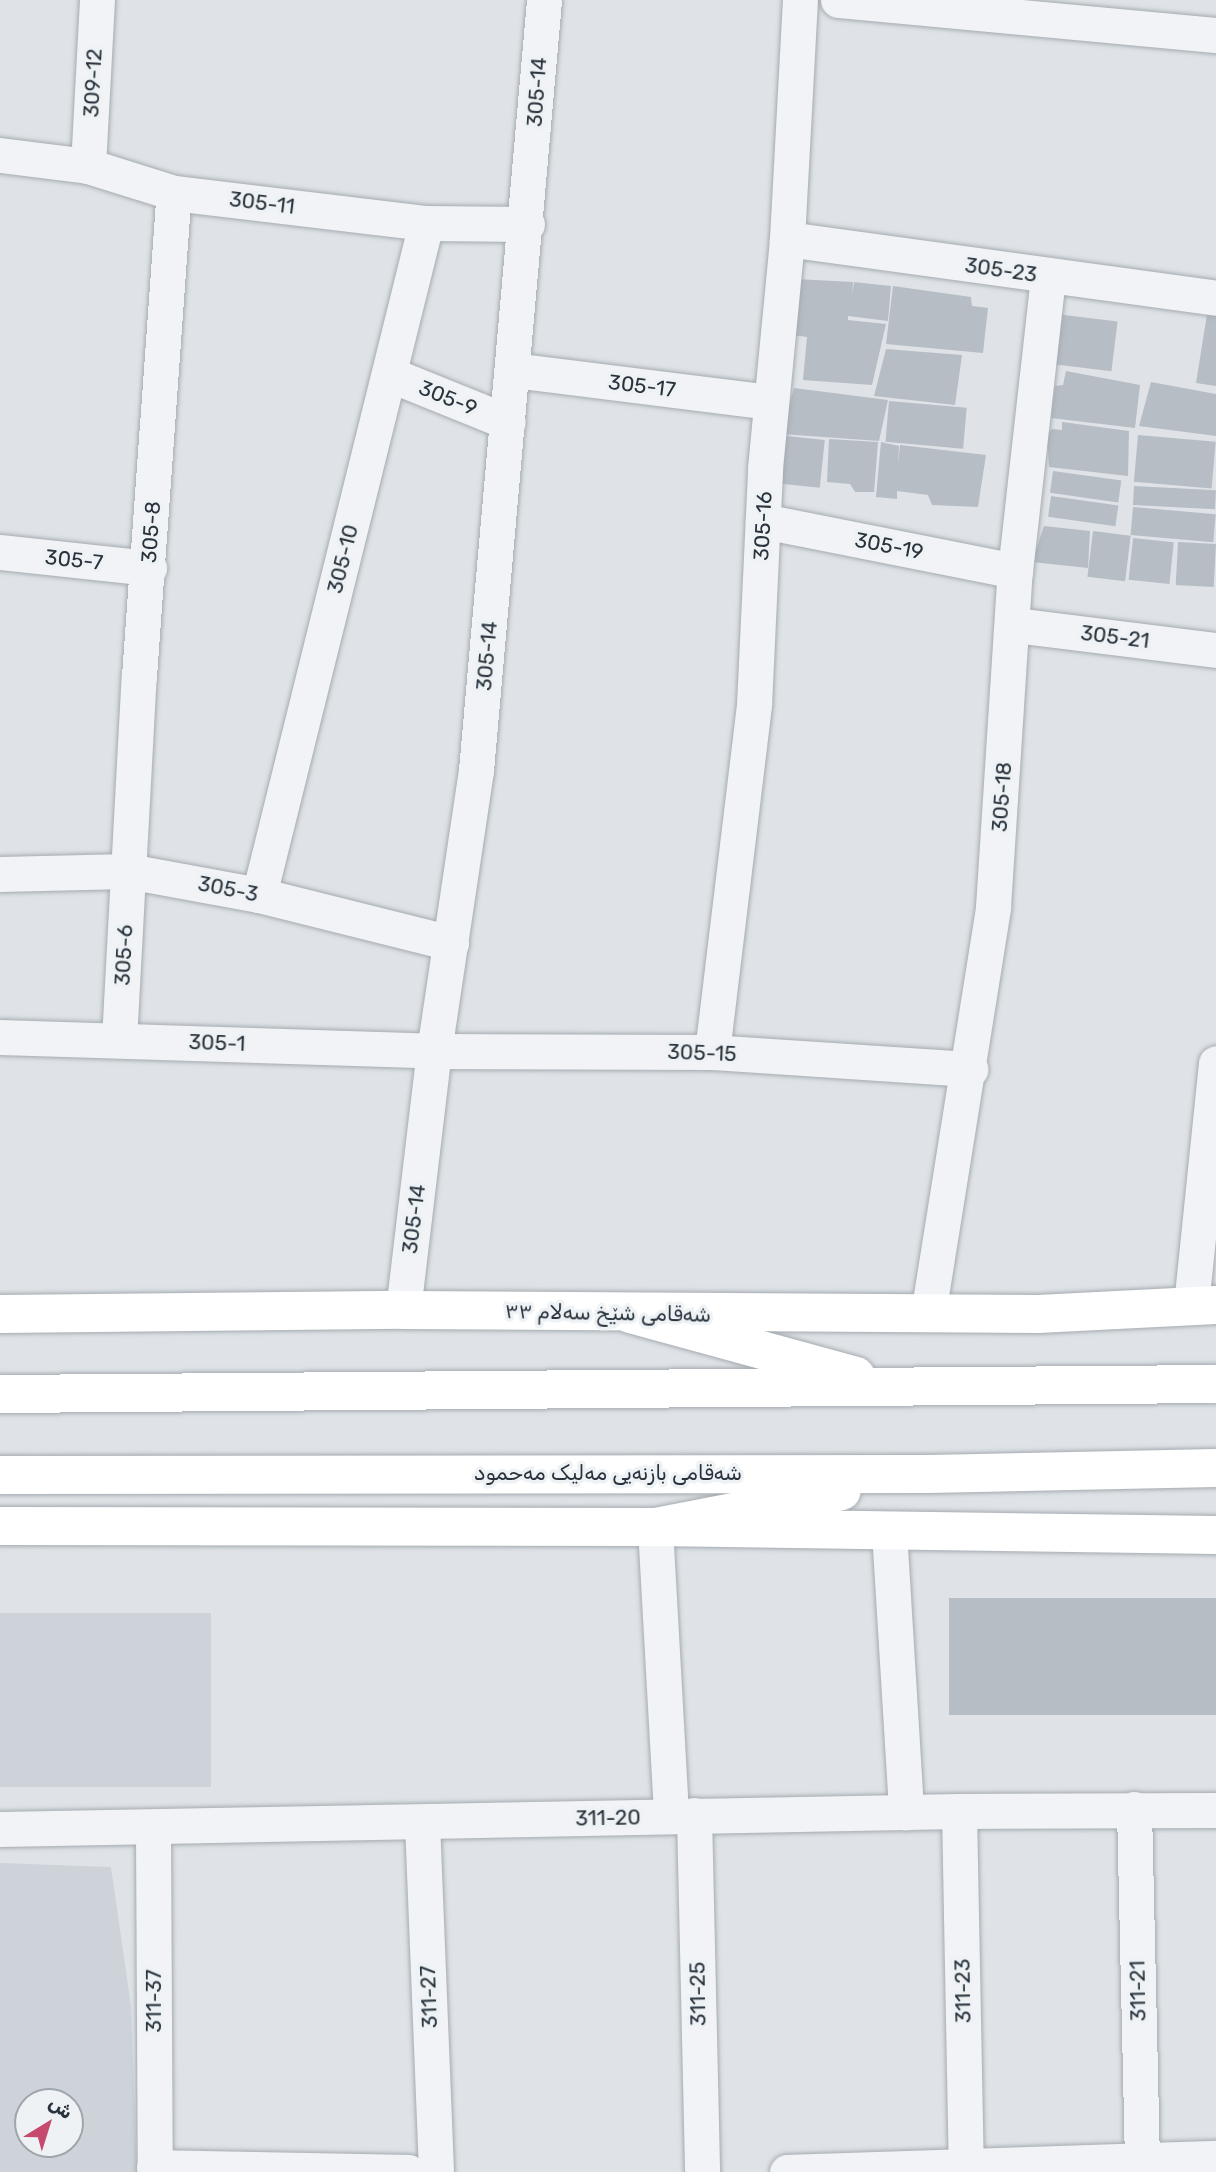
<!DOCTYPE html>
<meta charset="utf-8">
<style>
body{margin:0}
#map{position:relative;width:1216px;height:2172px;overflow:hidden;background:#dfe3e7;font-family:Rubik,Vazirmatn,sans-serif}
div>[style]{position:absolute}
.built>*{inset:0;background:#cdd3d9;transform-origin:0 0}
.building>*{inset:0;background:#b6bdc4;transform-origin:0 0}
.roads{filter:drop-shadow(0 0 2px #a5abb1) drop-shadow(0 0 2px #a5abb1)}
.street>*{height:35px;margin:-17.5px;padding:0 17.5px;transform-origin:17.5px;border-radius:17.5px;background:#f1f3f6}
.secondary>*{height:38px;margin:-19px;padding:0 19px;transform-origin:19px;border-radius:19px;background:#fff}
.highway>*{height:38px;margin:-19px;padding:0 19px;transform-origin:19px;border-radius:19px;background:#fff}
span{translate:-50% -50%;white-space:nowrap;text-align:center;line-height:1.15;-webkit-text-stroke:7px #eef2f5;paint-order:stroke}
.street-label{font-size:21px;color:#29333d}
.north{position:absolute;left:14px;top:2088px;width:70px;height:70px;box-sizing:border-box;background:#eef2f5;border:2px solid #9fa6ab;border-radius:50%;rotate:38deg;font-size:19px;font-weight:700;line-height:28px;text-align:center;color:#29333d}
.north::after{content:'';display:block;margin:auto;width:24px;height:32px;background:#c64a6d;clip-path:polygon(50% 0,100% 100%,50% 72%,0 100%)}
</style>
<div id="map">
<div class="built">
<div style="left:0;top:1613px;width:211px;height:174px"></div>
<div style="clip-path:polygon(evenodd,0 1863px,111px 1867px,131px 2006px,137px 2172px,0 2172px,0 1863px,70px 2102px,70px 2144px,28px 2144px,28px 2102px,70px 2102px)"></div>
</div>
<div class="building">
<div style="clip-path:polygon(796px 279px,853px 282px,852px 294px,854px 282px,891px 286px,888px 321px,848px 316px,848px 320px,886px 324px,872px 385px,803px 380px,807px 337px,793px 335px)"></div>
<div style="clip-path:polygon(893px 286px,971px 297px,972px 306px,988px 308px,983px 353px,886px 344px)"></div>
<div style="clip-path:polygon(1208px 308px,1216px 309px,1216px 386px,1196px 383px)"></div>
<div style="left:1056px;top:314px;width:62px;height:50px;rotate:7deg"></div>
<div style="clip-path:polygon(886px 349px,962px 355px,955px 405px,874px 396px)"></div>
<div style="clip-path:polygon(1066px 371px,1140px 385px,1135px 428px,1051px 418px,1055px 386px,1063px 385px)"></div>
<div style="clip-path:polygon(1151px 382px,1216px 394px,1216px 436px,1139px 426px)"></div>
<div style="clip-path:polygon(794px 388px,888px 400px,879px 441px,782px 434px)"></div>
<div style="left:889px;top:401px;width:78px;height:41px;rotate:5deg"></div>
<div style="clip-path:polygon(1062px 422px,1129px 431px,1128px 476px,1049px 467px,1047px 434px,1052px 429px,1062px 430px)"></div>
<div style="left:1138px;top:435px;width:78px;height:47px;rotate:5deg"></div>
<div style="left:786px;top:436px;width:39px;height:48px;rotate:6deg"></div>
<div style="clip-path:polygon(829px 439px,878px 442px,874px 492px,855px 492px,850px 484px,827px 482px)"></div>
<div style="clip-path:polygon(881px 442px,899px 446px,898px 465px,900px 445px,986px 455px,978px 507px,932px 505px,928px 495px,897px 491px,897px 499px,876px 497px)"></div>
<div style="left:1053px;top:471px;width:69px;height:22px;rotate:8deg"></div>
<div style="left:1134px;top:486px;width:82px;height:19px;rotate:3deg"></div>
<div style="left:1051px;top:496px;width:68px;height:21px;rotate:8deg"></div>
<div style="left:1133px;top:507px;width:83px;height:28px;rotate:5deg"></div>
<div style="clip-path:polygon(1044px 526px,1090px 531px,1088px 568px,1032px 562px)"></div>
<div style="left:1093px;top:531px;width:38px;height:46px;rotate:7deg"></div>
<div style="left:1133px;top:538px;width:41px;height:42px;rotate:6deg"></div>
<div style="left:1178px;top:542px;width:38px;height:43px;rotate:3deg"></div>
<div style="left:1216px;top:1598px;width:117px;height:267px;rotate:90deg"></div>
</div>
<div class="roads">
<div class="street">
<div style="left:838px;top:0;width:380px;rotate:5.3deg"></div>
<div style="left:0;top:155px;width:89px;rotate:7.1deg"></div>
<div style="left:88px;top:166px;width:90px;rotate:17.4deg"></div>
<div style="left:174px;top:193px;width:254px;rotate:6.8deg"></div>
<div style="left:426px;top:223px;width:101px;rotate:0.6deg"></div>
<div style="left:88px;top:166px;width:166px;rotate:-86.9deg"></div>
<div style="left:787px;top:239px;width:433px;rotate:7.8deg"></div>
<div style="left:513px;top:370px;width:260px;rotate:7.1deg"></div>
<div style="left:389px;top:374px;width:128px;rotate:22deg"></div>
<div style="left:763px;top:521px;width:257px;rotate:11.2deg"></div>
<div style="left:0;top:552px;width:150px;rotate:6.1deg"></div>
<div style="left:1015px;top:625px;width:203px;rotate:7.1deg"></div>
<div style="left:0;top:874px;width:128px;rotate:-1.3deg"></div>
<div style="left:128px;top:871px;width:133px;rotate:10.4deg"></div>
<div style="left:259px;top:895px;width:198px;rotate:14deg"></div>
<div style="left:259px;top:895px;width:692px;rotate:-76.04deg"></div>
<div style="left:0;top:1037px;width:434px;rotate:1.8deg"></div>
<div style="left:434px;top:1051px;width:278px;rotate:0.2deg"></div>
<div style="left:712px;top:1052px;width:259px;rotate:3.8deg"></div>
<div style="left:119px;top:1040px;width:365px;rotate:-86.9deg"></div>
<div style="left:139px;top:676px;width:484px;rotate:-85.9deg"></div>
<div style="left:712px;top:1052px;width:350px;rotate:-83.1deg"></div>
<div style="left:754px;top:705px;width:237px;rotate:-87.3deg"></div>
<div style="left:765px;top:468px;width:230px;rotate:-84.5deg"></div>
<div style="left:787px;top:239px;width:239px;rotate:-86.9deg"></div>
<div style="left:1191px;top:1305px;width:243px;rotate:-84.1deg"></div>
<div style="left:403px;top:1310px;width:261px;rotate:-83.2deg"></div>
<div style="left:434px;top:1051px;width:284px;rotate:-81.5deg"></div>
<div style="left:476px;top:770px;width:773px;rotate:-84.95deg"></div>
<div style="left:928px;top:1314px;width:412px;rotate:-80.9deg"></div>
<div style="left:993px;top:907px;width:337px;rotate:-86.3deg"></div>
<div style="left:1015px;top:571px;width:296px;rotate:-83.6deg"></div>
<div style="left:655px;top:1527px;width:289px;rotate:86.8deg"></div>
<div style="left:889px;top:1531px;width:282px;rotate:86.5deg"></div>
<div style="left:1134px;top:1809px;width:363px;rotate:88.7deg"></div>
<div style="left:959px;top:1811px;width:361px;rotate:88.9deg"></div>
<div style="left:694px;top:1815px;width:357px;rotate:88.7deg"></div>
<div style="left:422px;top:1822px;width:350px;rotate:87.7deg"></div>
<div style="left:0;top:1829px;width:959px;rotate:-1.08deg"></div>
<div style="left:959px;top:1811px;width:257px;rotate:-0.2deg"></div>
<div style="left:153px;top:1829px;width:343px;rotate:89.7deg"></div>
<div style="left:154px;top:2167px;width:254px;rotate:1.1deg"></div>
<div style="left:787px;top:2172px;width:429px;rotate:-1.9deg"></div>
</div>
<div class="secondary">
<div style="left:0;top:1314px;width:403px;rotate:-0.6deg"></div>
<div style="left:403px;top:1310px;width:635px;rotate:0.36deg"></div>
<div style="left:1038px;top:1314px;width:178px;rotate:-2.9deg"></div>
<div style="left:0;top:1526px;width:655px;rotate:0.09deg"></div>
<div style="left:655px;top:1527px;width:561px;rotate:0.82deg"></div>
</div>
<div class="highway">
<div style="left:630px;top:1314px;width:234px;rotate:15.3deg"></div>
<div style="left:0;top:1394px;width:1216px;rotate:-0.47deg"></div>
<div style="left:0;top:1475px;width:928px;rotate:-0.06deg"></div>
<div style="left:928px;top:1474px;width:288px;rotate:-1.2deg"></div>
<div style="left:655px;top:1527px;width:190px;rotate:-10.9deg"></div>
</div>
</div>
<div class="street-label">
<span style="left:93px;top:83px;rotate:-87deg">309-12</span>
<span style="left:537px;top:92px;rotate:-86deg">305-14</span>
<span style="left:262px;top:203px;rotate:7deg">305-11</span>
<span style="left:1001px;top:270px;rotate:8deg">305-23</span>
<span style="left:642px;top:386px;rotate:7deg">305-17</span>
<span style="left:448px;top:398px;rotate:22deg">305-9</span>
<span style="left:763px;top:526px;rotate:-87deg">305-16</span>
<span style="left:151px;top:532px;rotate:-86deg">305-8</span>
<span style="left:889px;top:546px;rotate:11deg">305-19</span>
<span style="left:343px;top:559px;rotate:-76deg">305-10</span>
<span style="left:74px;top:560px;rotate:6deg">305-7</span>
<span style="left:1115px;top:637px;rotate:7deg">305-21</span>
<span style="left:487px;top:656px;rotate:-85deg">305-14</span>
<span style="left:1002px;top:797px;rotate:-86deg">305-18</span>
<span style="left:228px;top:889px;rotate:11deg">305-3</span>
<span style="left:124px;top:955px;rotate:-87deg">305-6</span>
<span style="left:217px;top:1043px;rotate:2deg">305-1</span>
<span style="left:702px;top:1053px;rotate:2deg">305-15</span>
<span style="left:414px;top:1219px;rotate:-83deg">305-14</span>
<span style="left:608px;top:1313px;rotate:1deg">شەقامی شێخ سەلام ٣٣</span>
<span style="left:608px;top:1473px">شەقامی بازنەیی مەلیک مەحمود</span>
<span style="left:608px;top:1818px;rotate:-1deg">311-20</span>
<span style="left:963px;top:1991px;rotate:-91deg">311-23</span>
<span style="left:1138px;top:1991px;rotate:-91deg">311-21</span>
<span style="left:698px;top:1994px;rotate:-91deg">311-25</span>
<span style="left:429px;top:1997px;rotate:-92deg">311-27</span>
<span style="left:154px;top:2001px;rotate:-90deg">311-37</span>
</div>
<div class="north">ش</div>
</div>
